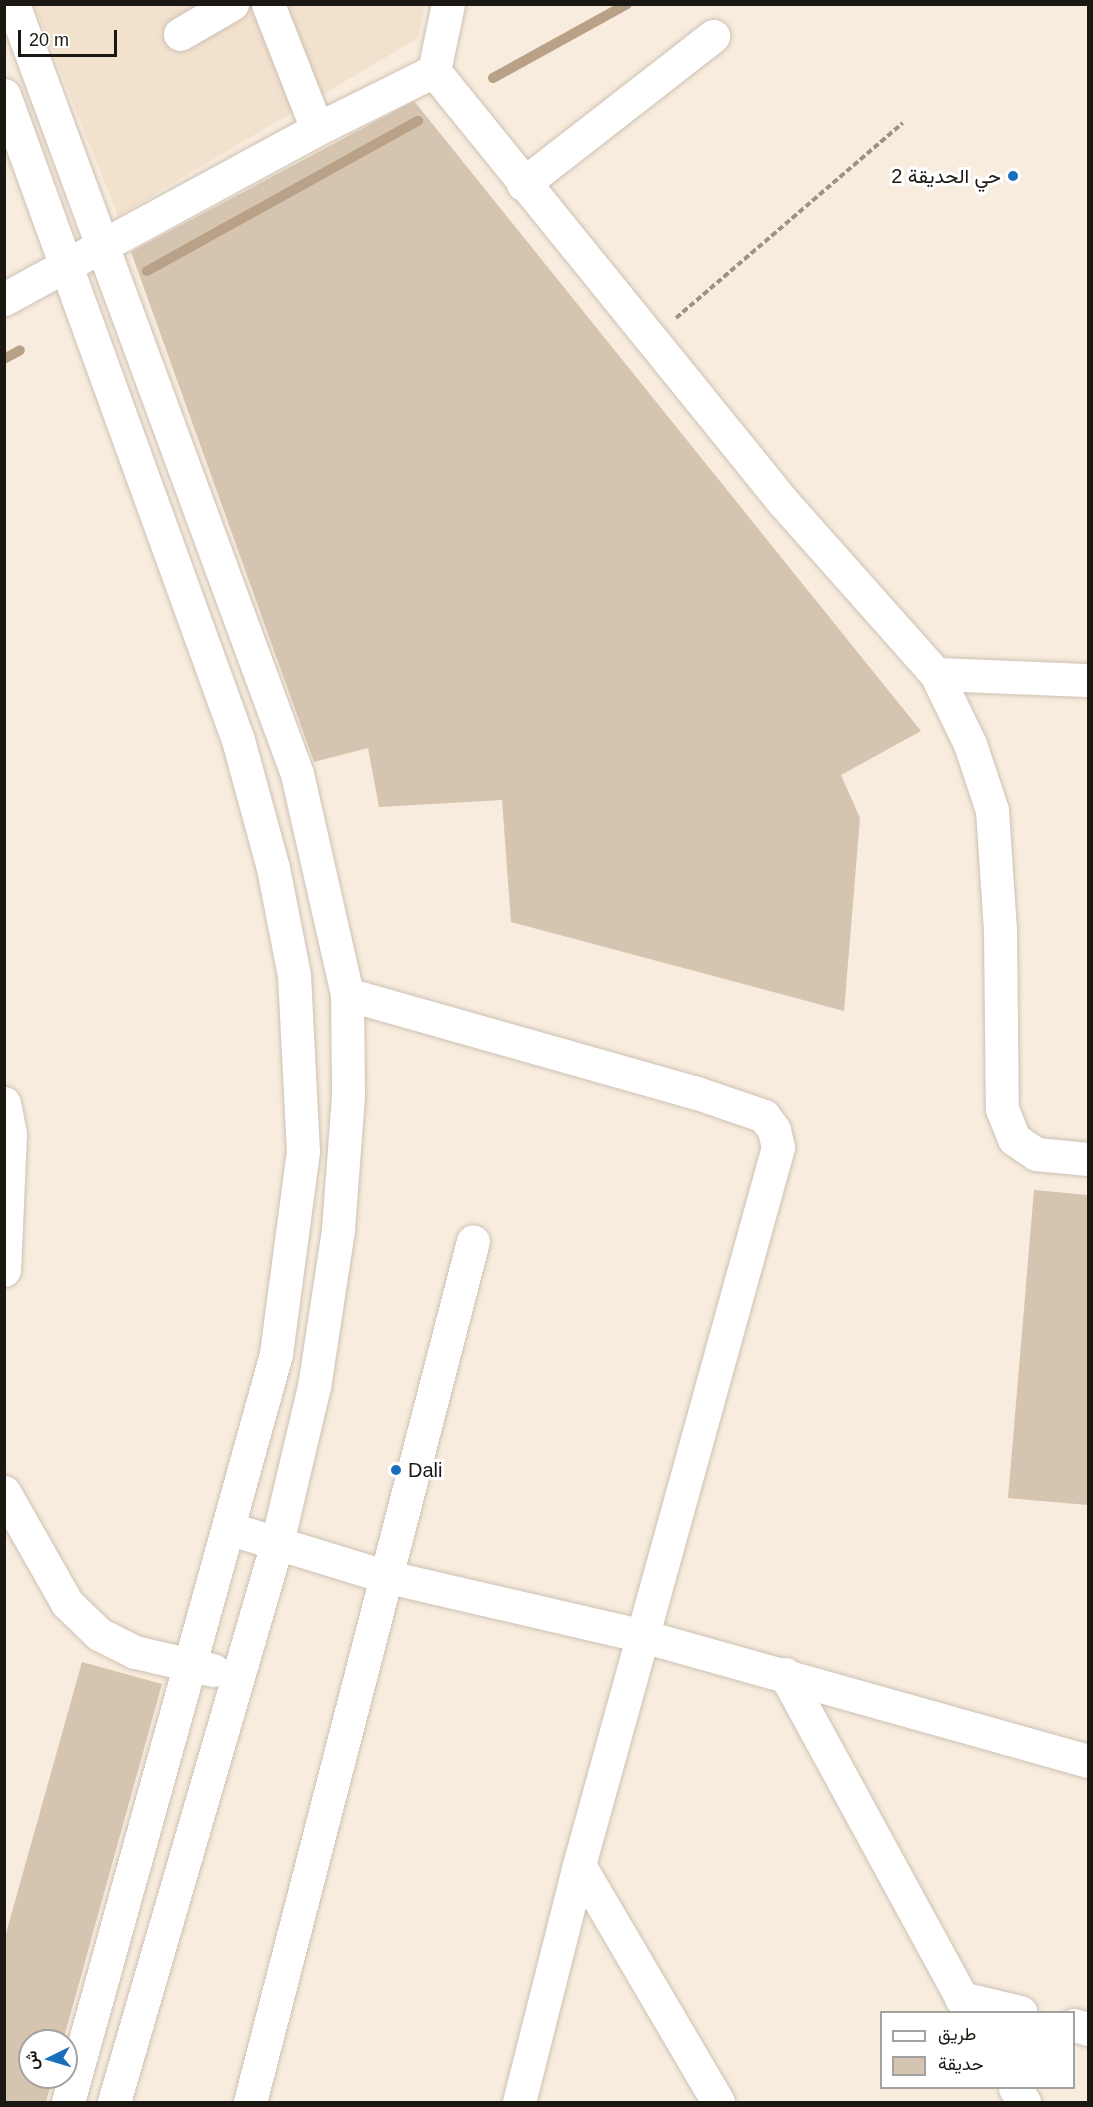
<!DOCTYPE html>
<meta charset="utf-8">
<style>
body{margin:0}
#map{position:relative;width:1093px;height:2107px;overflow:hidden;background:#f8ecde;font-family:Helvetica,Vazirmatn,sans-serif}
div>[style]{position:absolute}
.built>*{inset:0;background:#f2e1cd}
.green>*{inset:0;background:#d5c4b0}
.stream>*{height:10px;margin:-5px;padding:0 5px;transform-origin:5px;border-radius:5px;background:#b8a186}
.path>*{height:4px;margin-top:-2px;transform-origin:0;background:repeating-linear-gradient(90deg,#9b9388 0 6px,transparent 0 9px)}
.roads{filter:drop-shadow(0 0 2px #cdc1b4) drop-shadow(0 0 2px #cdc1b4)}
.minor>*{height:33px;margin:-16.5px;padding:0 16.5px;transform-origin:16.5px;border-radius:16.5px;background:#fff}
.dots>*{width:16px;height:16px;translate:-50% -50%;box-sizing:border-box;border:3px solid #fff;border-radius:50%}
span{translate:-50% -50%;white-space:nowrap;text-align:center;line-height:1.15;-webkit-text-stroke:6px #fff;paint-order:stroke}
.poi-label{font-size:20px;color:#1b1712}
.right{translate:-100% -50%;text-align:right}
.left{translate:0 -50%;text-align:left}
.frame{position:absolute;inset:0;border:6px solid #1b1712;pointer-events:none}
.legend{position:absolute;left:880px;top:2011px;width:195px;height:78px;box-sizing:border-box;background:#fff;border:2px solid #a4a2a0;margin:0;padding:8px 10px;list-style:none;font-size:18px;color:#1b1712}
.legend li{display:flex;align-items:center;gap:12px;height:30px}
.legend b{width:30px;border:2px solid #a4a2a0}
.north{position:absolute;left:18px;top:2029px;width:60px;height:60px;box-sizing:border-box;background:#fff;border:2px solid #a4a2a0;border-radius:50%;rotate:265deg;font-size:16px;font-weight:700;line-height:24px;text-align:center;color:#1b1712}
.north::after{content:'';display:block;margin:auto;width:21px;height:27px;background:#1a6fbd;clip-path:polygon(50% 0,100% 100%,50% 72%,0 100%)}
.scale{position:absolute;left:18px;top:30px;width:99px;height:27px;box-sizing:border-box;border:3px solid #1b1712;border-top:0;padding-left:8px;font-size:18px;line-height:21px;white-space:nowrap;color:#1b1712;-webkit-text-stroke:4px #fff;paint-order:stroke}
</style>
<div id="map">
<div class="built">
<div style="clip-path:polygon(34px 5px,425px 5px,418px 38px,118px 216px)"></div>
</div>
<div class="green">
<div style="clip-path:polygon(414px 101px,921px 731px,841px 775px,860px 818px,844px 1011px,511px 922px,502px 800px,379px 807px,368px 748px,314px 762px,131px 252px)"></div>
<div style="clip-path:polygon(1034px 1190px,1088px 1195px,1088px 1505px,1008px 1498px)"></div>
<div style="clip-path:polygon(82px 1662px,162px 1684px,63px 2041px,30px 2041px,30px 2077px,53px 2077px,46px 2102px,5px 2102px,5px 1937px)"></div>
</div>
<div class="stream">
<div style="left:493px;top:78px;width:153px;rotate:-28.9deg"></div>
<div style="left:147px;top:271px;width:310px;rotate:-29deg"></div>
<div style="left:4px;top:359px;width:18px;rotate:-29deg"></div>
</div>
<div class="path">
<div style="left:676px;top:318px;width:299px;rotate:-40.7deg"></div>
</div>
<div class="roads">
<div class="minor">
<div style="left:13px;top:4px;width:821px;rotate:69.75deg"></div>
<div style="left:297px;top:774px;width:226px;rotate:77.2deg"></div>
<div style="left:347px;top:994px;width:102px;rotate:89.4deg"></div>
<div style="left:348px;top:1096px;width:134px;rotate:94.3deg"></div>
<div style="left:338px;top:1230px;width:158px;rotate:98.7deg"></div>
<div style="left:314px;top:1386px;width:161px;rotate:103.3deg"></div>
<div style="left:277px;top:1543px;width:582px;rotate:106.26deg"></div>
<div style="left:268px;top:4px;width:134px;rotate:68.6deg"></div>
<div style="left:180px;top:34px;width:60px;rotate:-30deg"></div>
<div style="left:434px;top:71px;width:556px;rotate:50.99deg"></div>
<div style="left:784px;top:503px;width:229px;rotate:48.4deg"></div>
<div style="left:936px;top:674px;width:78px;rotate:64.1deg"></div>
<div style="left:970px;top:744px;width:70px;rotate:71.6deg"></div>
<div style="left:992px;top:810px;width:119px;rotate:86.2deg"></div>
<div style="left:1000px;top:929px;width:180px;rotate:89.4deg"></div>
<div style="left:1002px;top:1109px;width:32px;rotate:68deg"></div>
<div style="left:1014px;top:1139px;width:27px;rotate:34deg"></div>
<div style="left:1036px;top:1154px;width:52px;rotate:5.5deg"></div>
<div style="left:434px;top:71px;width:68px;rotate:-78.2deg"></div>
<div style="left:4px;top:95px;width:686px;rotate:70.06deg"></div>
<div style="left:238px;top:740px;width:133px;rotate:74.7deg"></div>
<div style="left:273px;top:868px;width:109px;rotate:78.9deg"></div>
<div style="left:294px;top:975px;width:176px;rotate:87.1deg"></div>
<div style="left:303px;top:1151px;width:205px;rotate:97.6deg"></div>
<div style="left:276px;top:1354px;width:776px;rotate:105.54deg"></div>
<div style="left:523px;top:184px;width:241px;rotate:-37.9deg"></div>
<div style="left:4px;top:299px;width:356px;rotate:-28.5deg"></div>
<div style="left:317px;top:129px;width:131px;rotate:-26.4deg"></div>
<div style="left:936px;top:674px;width:152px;rotate:2.3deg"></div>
<div style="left:347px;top:994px;width:361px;rotate:15.8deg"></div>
<div style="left:694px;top:1092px;width:74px;rotate:18.9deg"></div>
<div style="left:764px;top:1116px;width:17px;rotate:54deg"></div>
<div style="left:774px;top:1130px;width:17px;rotate:77deg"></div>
<div style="left:778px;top:1147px;width:745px;rotate:105.49deg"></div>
<div style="left:579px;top:1865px;width:244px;rotate:104.2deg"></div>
<div style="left:4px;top:1103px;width:32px;rotate:79deg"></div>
<div style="left:10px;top:1134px;width:136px;rotate:92.5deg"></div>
<div style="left:4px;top:1492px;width:128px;rotate:60.4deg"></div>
<div style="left:67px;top:1603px;width:45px;rotate:44.1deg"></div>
<div style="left:99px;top:1634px;width:40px;rotate:26.6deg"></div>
<div style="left:135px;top:1652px;width:80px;rotate:13deg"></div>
<div style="left:228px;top:1528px;width:163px;rotate:17.1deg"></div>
<div style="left:384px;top:1576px;width:266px;rotate:13deg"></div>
<div style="left:643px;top:1636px;width:462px;rotate:15.7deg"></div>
<div style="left:785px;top:1674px;width:385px;rotate:61.4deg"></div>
<div style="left:579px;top:1865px;width:275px;rotate:59.6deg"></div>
<div style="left:961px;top:1998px;width:61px;rotate:13.3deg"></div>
<div style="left:1074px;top:2025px;width:15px;rotate:16deg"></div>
<div style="left:1015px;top:2088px;width:17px;rotate:57deg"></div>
<div style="left:250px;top:2102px;width:889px;rotate:-75.48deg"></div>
</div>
</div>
<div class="dots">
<div style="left:1013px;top:176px;background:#1a6fbd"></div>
<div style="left:396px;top:1470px;background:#1a6fbd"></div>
</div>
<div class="poi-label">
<span class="right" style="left:1001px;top:176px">حي الحديقة 2</span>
<span class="left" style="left:408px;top:1470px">Dali</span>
</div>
<div class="frame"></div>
<ul class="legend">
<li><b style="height:8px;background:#fff"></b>طريق</li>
<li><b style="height:16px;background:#d5c4b0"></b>حديقة</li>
</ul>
<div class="north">ش</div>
<div class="scale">20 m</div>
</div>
